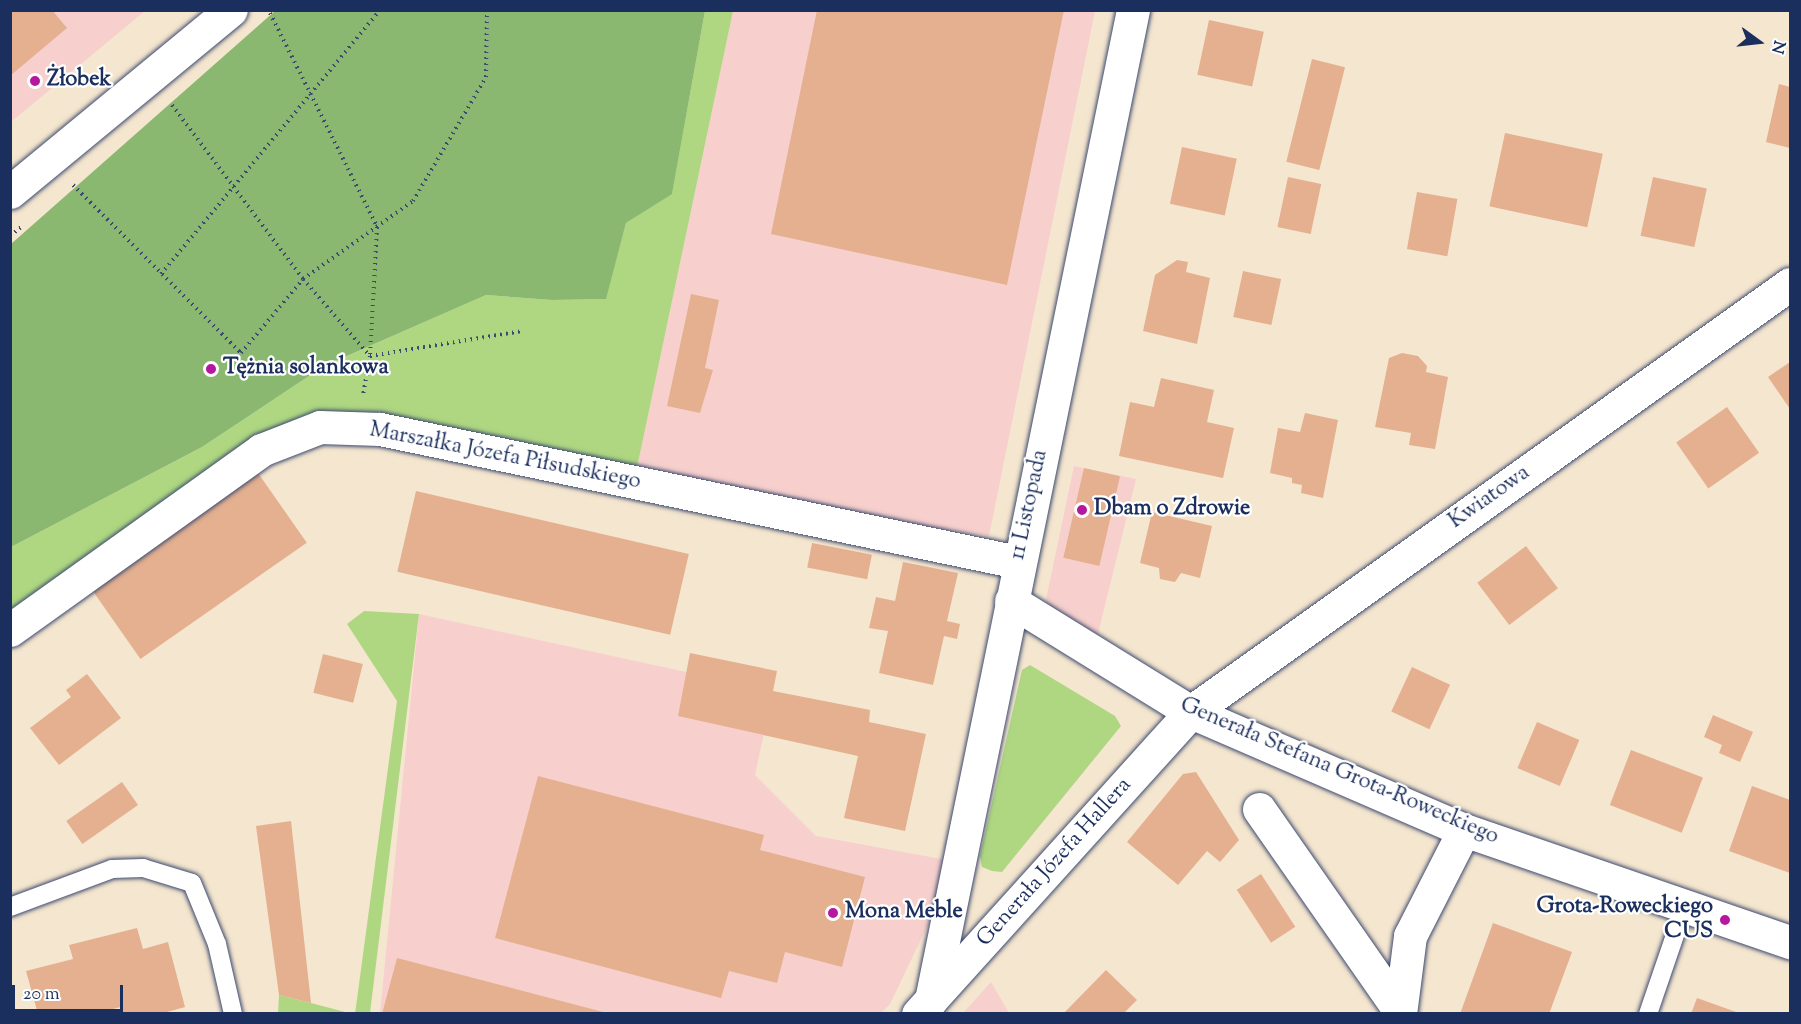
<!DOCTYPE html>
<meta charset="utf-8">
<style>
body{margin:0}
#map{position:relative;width:1801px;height:1024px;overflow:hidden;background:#f5e6cf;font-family:"Sorts Mill Goudy",serif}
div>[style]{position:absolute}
.built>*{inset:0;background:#f7d0cd}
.green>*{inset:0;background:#afd782}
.forest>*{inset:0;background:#8bb870}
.building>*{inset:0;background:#e4b090;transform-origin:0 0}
.path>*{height:4px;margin-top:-2px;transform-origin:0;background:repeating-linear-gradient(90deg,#3c4a6f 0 1.5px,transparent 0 6px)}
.roads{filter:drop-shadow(0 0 2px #3c4a6f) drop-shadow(0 0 2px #3c4a6f)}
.lane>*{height:18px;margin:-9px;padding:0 9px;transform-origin:9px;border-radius:9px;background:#fff}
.street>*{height:33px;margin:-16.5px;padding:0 16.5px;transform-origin:16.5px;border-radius:16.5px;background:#fff}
.dots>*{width:16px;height:16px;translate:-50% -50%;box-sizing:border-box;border:3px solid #fff;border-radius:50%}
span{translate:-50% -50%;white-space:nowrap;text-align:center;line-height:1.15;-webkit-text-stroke:4.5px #fff;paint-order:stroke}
.poi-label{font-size:22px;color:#1b2f5e;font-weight:700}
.left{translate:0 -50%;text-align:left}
.right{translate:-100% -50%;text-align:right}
.street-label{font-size:22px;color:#1b2f5e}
.frame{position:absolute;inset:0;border:12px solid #1b2f5e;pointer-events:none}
.north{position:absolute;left:1729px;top:12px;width:60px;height:60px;-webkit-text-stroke:4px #fff;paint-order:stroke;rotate:105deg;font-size:16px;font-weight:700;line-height:24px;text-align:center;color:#1b2f5e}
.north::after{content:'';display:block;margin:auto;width:21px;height:27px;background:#1b2f5e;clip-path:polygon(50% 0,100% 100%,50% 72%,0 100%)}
.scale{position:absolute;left:12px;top:985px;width:111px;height:27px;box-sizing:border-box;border:3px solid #1b2f5e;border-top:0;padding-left:8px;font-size:18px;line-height:21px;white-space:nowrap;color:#1b2f5e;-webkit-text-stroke:4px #fff;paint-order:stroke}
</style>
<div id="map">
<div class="built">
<div style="clip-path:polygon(11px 11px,145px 11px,11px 122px)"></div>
<div style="clip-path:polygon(733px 11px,1095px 11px,989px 536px,634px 482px)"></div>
<div style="clip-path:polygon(1074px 466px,1136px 479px,1096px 642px,1044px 609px)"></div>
<div style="clip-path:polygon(419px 614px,773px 691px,755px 775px,816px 836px,958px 862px,890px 1004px,881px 1013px,380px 1014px)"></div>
<div style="clip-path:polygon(991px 982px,1009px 1013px,963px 1013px)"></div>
</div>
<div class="green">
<div style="clip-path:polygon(705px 11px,733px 11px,634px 482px,320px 427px,11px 630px,11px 547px,202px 447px,324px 366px,486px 295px,552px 300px,605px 299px,626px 223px,672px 193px)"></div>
<div style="clip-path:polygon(364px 611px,419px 614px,370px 1013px,355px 1014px,397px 701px,347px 624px)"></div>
<div style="clip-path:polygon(1030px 665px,1115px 716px,1121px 726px,1002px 872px,992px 871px,982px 867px,980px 856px,1022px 670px)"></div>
<div style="clip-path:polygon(279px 995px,311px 1003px,349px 1013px,278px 1014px)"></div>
</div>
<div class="forest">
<div style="clip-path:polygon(275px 11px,705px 11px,672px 194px,626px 223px,606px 299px,552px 300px,486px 295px,324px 366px,202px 447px,11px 547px,11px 244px)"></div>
</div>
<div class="building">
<div style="clip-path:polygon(10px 10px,52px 10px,67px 28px,10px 76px)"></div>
<div style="clip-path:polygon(817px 10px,1064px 10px,1007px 285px,771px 234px)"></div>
<div style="left:1209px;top:20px;width:56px;height:56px;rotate:12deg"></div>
<div style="left:1312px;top:59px;width:34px;height:106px;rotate:14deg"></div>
<div style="clip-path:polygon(1779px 84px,1790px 87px,1790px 148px,1766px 142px)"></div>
<div style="left:1505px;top:133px;width:100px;height:75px;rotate:12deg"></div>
<div style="left:1182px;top:147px;width:56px;height:58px;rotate:12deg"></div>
<div style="left:1288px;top:177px;width:34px;height:51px;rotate:12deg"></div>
<div style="left:1653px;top:177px;width:55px;height:60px;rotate:12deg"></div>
<div style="left:1417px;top:192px;width:41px;height:58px;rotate:10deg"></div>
<div style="clip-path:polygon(1177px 260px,1188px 262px,1186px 272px,1210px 278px,1197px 344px,1143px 331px,1155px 275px)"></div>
<div style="left:1243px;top:271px;width:39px;height:47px;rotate:12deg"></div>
<div style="clip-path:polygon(691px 294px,719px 300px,705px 368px,713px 370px,700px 413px,667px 406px)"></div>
<div style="clip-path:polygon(1402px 353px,1418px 356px,1427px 366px,1426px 372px,1448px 377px,1435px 449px,1409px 445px,1411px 433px,1375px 427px,1389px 358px)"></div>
<div style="clip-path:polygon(1790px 362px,1790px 409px,1768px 377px)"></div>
<div style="clip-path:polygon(1161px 378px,1214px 390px,1207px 422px,1234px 428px,1223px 478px,1119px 456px,1130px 402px,1154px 407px)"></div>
<div style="left:1727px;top:407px;width:56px;height:62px;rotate:55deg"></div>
<div style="clip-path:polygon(1305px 413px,1338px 420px,1323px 498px,1301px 493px,1302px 485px,1292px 483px,1292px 478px,1270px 473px,1278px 428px,1300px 432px)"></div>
<div style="left:1084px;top:468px;width:37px;height:92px;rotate:13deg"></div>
<div style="left:258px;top:473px;width:85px;height:203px;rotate:55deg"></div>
<div style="left:416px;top:491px;width:280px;height:83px;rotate:13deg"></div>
<div style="clip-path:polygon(1152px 512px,1212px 526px,1200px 578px,1181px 573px,1175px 582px,1160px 579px,1159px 568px,1140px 563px)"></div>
<div style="left:812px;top:543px;width:61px;height:25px;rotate:11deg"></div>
<div style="left:1526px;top:546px;width:53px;height:61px;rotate:53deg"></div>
<div style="clip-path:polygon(903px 562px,958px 573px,947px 621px,960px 624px,957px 639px,944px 636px,933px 685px,879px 673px,888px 631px,869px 628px,876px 597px,895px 601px)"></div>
<div style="clip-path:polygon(690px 653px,777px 671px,773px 691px,870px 710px,869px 722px,926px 734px,905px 831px,844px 818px,858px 756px,678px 716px)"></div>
<div style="left:323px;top:654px;width:41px;height:40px;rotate:14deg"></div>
<div style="left:1412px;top:667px;width:42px;height:49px;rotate:25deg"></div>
<div style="clip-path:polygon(87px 674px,121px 718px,59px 765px,30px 728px,71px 697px,66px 690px)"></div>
<div style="clip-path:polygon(1713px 715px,1753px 732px,1740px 762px,1719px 753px,1722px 745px,1704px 737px)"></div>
<div style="left:1537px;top:722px;width:46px;height:50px;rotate:23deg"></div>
<div style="left:1631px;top:750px;width:77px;height:59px;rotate:21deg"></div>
<div style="clip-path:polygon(1196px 772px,1239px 840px,1220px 862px,1207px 851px,1178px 885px,1127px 842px,1183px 774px)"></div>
<div style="clip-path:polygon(538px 776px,764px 835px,760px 850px,865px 877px,842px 967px,785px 952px,777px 983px,729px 971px,721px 998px,495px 938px)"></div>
<div style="left:122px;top:782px;width:28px;height:68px;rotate:55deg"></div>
<div style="clip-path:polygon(1752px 786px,1790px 800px,1790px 873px,1729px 851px)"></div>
<div style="clip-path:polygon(291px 821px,311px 1003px,279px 995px,256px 826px)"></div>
<div style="left:1261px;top:874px;width:63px;height:29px;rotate:57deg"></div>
<div style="clip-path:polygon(1493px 923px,1572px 952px,1549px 1014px,1460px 1014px)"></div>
<div style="clip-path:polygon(137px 928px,143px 949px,168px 942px,185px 1007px,160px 1014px,123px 1014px,121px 1007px,113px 1009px,114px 1014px,38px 1014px,26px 971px,73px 959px,69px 945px)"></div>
<div style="clip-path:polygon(397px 958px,607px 1013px,607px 1014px,382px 1014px)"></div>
<div style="clip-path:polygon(1106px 970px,1137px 1000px,1123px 1014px,1063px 1014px)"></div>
<div style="clip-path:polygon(1697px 998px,1739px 1013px,1739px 1014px,1691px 1014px)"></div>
</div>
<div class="path">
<div style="left:270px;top:13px;width:239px;rotate:63.4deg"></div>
<div style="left:377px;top:227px;width:129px;rotate:93.1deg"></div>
<div style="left:370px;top:356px;width:39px;rotate:100deg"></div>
<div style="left:172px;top:105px;width:218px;rotate:53deg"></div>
<div style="left:303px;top:279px;width:102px;rotate:49deg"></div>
<div style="left:370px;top:356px;width:154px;rotate:-9.3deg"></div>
<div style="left:73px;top:185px;width:238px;rotate:45deg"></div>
<div style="left:241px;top:353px;width:97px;rotate:-50deg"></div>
<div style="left:303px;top:279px;width:135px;rotate:-35.3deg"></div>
<div style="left:413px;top:201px;width:144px;rotate:-59.5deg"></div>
<div style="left:486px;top:77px;width:67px;rotate:-89.1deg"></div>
<div style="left:10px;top:236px;width:14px;rotate:-39deg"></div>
<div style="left:161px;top:274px;width:343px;rotate:-50.3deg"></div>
</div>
<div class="roads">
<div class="lane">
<div style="left:10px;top:907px;width:109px;rotate:-20.4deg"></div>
<div style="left:112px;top:869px;width:31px;rotate:-2deg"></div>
<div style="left:143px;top:868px;width:51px;rotate:17deg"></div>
<div style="left:192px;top:883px;width:66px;rotate:67.7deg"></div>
<div style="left:217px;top:944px;width:72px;rotate:77.1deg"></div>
<div style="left:1648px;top:1014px;width:114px;rotate:-71.1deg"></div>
</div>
<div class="street">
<div style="left:10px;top:192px;width:286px;rotate:-39.5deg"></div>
<div style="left:1011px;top:601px;width:211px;rotate:31.7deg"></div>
<div style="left:1191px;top:712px;width:297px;rotate:23.4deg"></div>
<div style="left:1464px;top:830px;width:345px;rotate:19deg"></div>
<div style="left:10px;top:630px;width:309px;rotate:-35.6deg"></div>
<div style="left:261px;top:450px;width:63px;rotate:-21.3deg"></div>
<div style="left:320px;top:427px;width:60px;rotate:1.9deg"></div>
<div style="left:380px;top:429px;width:652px;rotate:11.78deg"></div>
<div style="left:1259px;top:809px;width:245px;rotate:55.1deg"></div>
<div style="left:931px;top:1000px;width:1010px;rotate:-78.47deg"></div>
<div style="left:918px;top:1014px;width:407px;rotate:-47.9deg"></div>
<div style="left:1191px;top:712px;width:736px;rotate:-35.55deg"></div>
<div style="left:1400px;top:1014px;width:79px;rotate:-82.7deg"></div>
<div style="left:1410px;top:936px;width:119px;rotate:-63deg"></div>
</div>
</div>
<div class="dots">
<div style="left:35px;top:81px;background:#b5179e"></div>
<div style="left:211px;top:369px;background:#b5179e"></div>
<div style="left:1082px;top:510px;background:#b5179e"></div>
<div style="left:833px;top:913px;background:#b5179e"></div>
<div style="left:1725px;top:920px;background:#b5179e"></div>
</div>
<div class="poi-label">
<span class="left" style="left:47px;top:81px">Żłobek</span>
<span class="left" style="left:223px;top:369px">Tężnia solankowa</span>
<span class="left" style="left:1094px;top:510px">Dbam o Zdrowie</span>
<span class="right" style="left:1713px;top:920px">Grota-Roweckiego<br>CUS</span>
<span class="left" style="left:845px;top:913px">Mona Meble</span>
</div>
<div class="street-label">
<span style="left:505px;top:457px;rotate:11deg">Marszałka Józefa Piłsudskiego</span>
<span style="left:1490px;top:498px;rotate:-35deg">Kwiatowa</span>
<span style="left:1030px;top:505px;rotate:-78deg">11 Listopada</span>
<span style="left:1339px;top:772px;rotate:23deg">Generała Stefana Grota-Roweckiego</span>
<span style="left:1055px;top:863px;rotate:-48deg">Generała Józefa Hallera</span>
</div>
<div class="frame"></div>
<div class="north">N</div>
<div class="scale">20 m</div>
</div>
